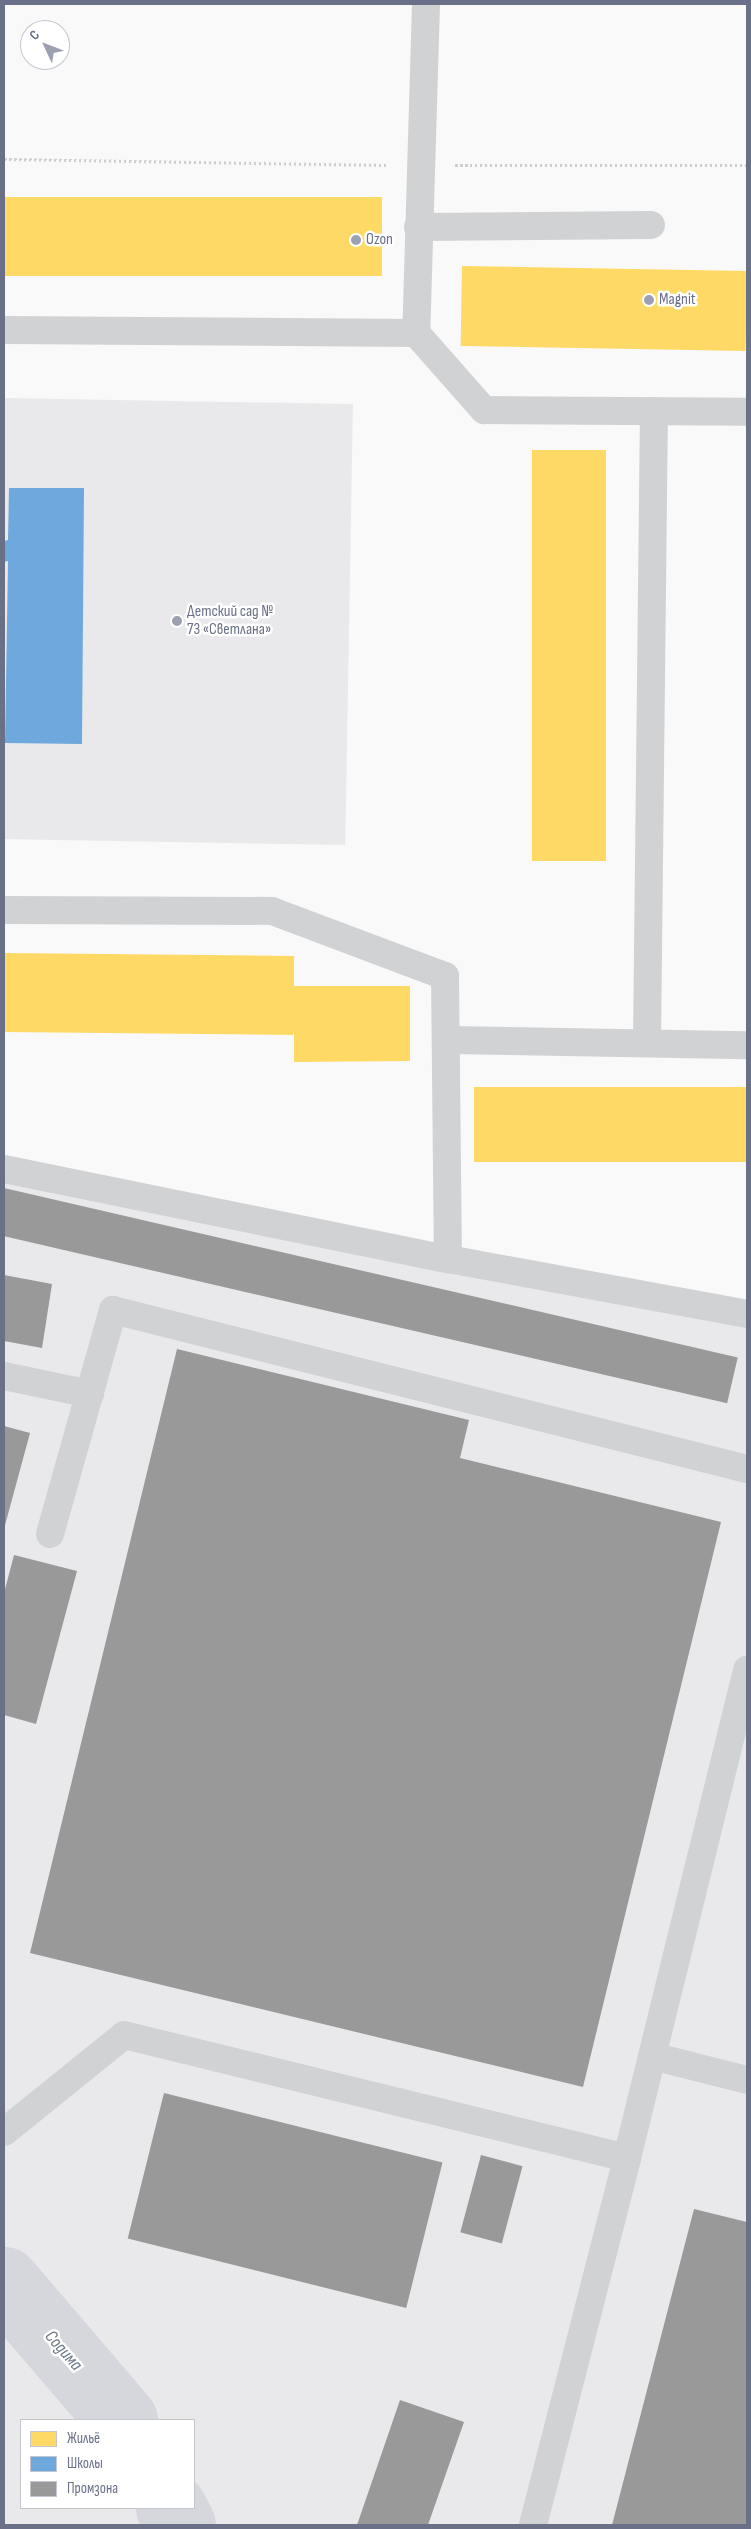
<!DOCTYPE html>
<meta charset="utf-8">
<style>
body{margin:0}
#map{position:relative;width:751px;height:2529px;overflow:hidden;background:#f9f9f9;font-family:"Sofia Sans Condensed",sans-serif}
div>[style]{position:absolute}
.built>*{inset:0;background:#e9e9eb;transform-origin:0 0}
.homes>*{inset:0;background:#ffd966;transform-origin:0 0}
.schools>*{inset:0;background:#6fa8dc}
.industry>*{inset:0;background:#999;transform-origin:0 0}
.river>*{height:71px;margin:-35.5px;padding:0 35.5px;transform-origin:35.5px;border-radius:35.5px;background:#d5d7dc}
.path>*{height:3px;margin-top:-1.5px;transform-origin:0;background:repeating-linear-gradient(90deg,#ceced0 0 2.5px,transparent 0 5px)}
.minor>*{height:28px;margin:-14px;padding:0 14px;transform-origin:14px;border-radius:14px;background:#d1d2d4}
.dots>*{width:14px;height:14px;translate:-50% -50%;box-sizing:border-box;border:2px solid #fff;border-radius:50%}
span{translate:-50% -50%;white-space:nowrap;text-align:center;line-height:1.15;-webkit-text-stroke:5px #fff;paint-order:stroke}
.poi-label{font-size:16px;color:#6a7088}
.left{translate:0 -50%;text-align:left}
.water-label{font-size:18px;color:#6b778a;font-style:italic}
.frame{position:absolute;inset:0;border:5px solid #6a7088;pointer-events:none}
.legend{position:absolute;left:20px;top:2419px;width:175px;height:90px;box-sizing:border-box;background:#fff;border:1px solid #c3c6cf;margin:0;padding:6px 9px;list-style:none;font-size:15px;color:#6a7088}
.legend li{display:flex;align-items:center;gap:10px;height:25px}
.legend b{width:25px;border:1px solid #c3c6cf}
.north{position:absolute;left:20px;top:20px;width:50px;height:50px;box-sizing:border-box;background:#fff;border:1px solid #c3c6cf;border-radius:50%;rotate:313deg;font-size:14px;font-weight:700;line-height:20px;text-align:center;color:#6a7088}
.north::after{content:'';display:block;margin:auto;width:18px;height:22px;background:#9ca0b0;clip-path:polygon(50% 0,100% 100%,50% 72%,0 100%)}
</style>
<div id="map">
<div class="built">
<div style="left:4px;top:398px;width:349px;height:441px;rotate:1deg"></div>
<div style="clip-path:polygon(evenodd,4px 1156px,747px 1310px,747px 2525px,4px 2525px,4px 1156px,21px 2420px,194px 2420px,194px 2508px,21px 2508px,21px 2420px)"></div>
</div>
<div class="homes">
<div style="left:4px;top:197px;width:378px;height:79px"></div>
<div style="left:462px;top:266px;width:285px;height:80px;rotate:1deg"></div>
<div style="left:532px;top:450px;width:74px;height:411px"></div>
<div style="clip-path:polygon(4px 953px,294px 956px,294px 986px,410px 986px,410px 1061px,294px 1062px,294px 1031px,293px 1035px,4px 1032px)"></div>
<div style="left:474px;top:1087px;width:273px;height:75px"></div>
</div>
<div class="schools">
<div style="clip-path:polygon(9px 488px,84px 488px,82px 744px,5px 743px,8px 561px,4px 562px,4px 541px,8px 540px)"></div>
</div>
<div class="industry">
<div style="left:4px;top:1188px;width:753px;height:47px;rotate:13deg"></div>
<div style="clip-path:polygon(4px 1275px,52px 1284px,42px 1348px,4px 1341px)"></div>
<div style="clip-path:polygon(177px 1349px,469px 1420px,460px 1458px,721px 1522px,583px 2087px,30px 1953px)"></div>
<div style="clip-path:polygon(4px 1426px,30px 1433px,4px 1529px)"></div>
<div style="clip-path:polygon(14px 1555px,77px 1571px,36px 1724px,4px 1715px,4px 1593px)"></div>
<div style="left:164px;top:2093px;width:287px;height:150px;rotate:14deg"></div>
<div style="left:481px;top:2155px;width:43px;height:80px;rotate:15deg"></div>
<div style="clip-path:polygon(694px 2209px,747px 2222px,747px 2525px,612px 2525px)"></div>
<div style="clip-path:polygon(400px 2400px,464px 2422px,428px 2525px,357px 2525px)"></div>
</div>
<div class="river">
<div style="left:4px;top:2282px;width:182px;rotate:49.5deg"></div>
<div style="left:171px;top:2508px;width:19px;rotate:62deg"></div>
</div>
<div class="path">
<div style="left:4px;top:159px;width:383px;rotate:0.9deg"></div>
<div style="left:455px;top:165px;width:292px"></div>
</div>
<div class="minor">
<div style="left:426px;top:4px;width:329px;rotate:91.7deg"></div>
<div style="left:416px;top:333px;width:103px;rotate:48.6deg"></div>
<div style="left:484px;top:410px;width:263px;rotate:0.4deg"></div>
<div style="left:418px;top:227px;width:233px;rotate:-0.5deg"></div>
<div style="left:4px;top:330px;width:412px;rotate:0.4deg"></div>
<div style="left:4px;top:910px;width:268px;rotate:0.2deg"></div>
<div style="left:272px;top:911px;width:185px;rotate:20.6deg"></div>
<div style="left:445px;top:976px;width:283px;rotate:89.4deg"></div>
<div style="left:449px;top:1040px;width:298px;rotate:1deg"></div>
<div style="left:647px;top:1043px;width:632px;rotate:-89.37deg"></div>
<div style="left:4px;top:1169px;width:453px;rotate:11.5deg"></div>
<div style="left:448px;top:1259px;width:304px;rotate:10.4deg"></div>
<div style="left:4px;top:1376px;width:88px;rotate:11.8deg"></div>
<div style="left:50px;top:1534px;width:233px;rotate:-74.3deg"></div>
<div style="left:113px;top:1310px;width:654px;rotate:14.08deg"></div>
<div style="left:652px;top:2056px;width:98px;rotate:14.2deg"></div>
<div style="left:4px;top:2132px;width:154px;rotate:-38.9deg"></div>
<div style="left:124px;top:2035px;width:518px;rotate:13.74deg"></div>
<div style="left:627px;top:2158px;width:503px;rotate:-76.18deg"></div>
<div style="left:533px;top:2525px;width:379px;rotate:-75.6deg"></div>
</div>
<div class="dots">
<div style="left:356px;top:240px;background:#9ca0b0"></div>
<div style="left:649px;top:300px;background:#9ca0b0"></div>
<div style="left:177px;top:621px;background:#9ca0b0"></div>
</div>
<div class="poi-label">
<span class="left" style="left:366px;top:240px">Ozon</span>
<span class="left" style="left:659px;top:300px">Magnit</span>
<span class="left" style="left:187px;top:621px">Детский сад №<br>73 «Светлана»</span>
</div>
<div class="water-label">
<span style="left:63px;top:2351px;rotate:49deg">Содима</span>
</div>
<div class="frame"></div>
<ul class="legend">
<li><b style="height:14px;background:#ffd966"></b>Жильё</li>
<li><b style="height:14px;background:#6fa8dc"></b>Школы</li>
<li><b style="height:14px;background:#999"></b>Промзона</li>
</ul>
<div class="north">С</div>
</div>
